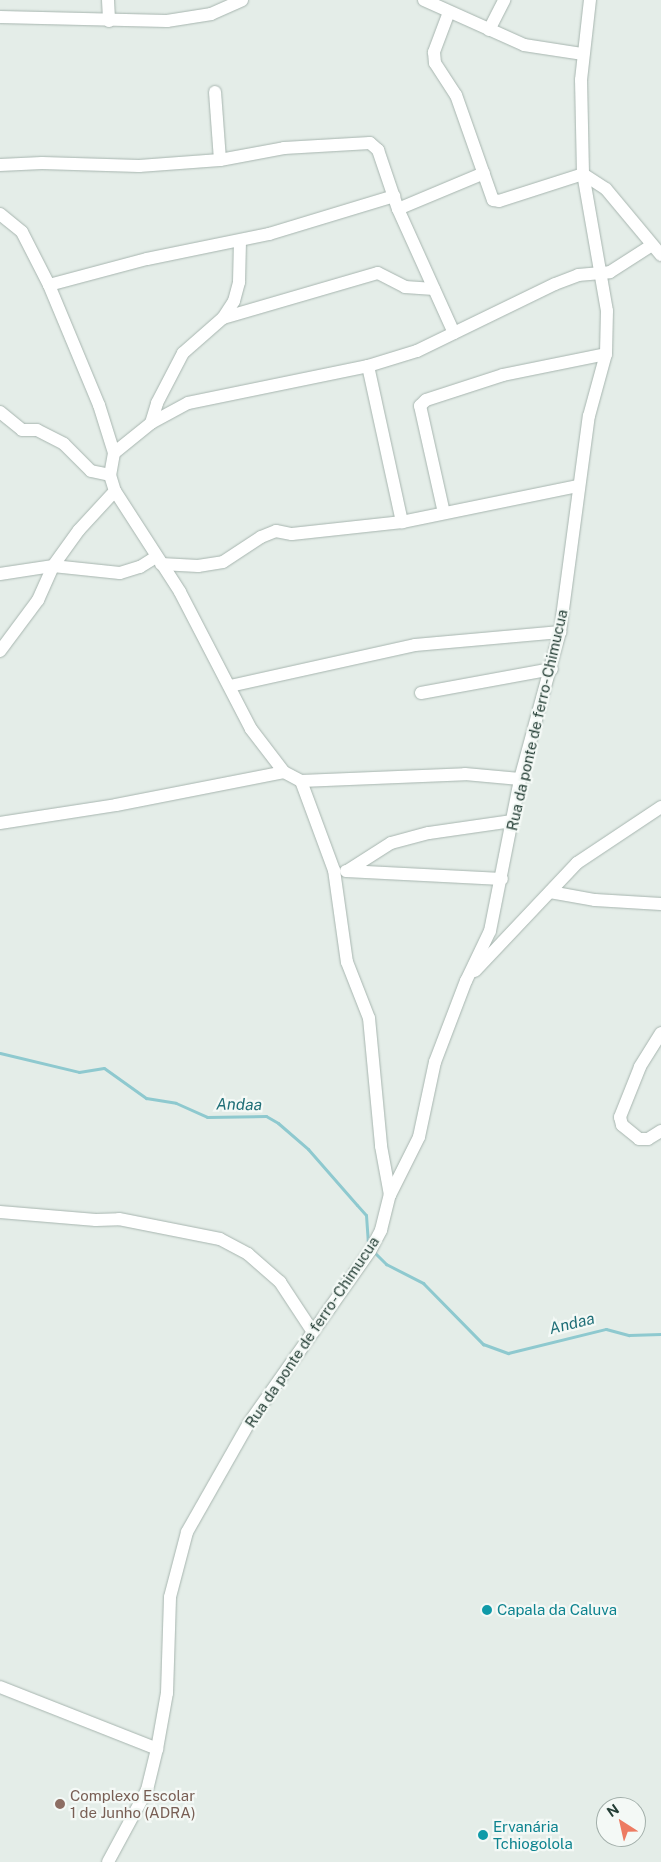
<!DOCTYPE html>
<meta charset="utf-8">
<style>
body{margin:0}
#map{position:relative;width:661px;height:1862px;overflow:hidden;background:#e4ede8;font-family:"Public Sans",sans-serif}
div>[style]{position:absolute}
.stream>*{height:3px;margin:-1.5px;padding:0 1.5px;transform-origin:1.5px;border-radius:1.5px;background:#8ec9cf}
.roads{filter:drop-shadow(0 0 1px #a7b5af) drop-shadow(0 0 1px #a7b5af)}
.minor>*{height:12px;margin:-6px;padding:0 6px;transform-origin:6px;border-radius:6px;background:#fff}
.dots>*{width:14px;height:14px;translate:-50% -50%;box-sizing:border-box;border:2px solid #f4f9f6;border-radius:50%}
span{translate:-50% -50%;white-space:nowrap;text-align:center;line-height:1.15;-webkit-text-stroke:4.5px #f4f9f6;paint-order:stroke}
.street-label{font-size:15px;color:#243e35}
.culture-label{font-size:15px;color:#0d838f}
.left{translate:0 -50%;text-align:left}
.education-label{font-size:15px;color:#785e54}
.water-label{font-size:16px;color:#206f78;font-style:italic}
.north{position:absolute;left:596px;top:1797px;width:50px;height:50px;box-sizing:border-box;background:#f4f9f6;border:1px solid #a1aea9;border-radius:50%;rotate:325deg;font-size:14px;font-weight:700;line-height:20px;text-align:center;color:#243e35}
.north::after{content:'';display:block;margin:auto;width:18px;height:22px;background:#ed7b62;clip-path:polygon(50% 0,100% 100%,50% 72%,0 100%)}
</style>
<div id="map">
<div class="stream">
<div style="left:0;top:1053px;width:81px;rotate:13.5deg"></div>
<div style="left:79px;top:1072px;width:25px;rotate:-9deg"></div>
<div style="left:104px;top:1068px;width:52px;rotate:35.5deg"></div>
<div style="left:146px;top:1098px;width:30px;rotate:9deg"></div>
<div style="left:176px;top:1103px;width:34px;rotate:24deg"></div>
<div style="left:207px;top:1117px;width:59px;rotate:-1deg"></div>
<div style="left:266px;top:1116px;width:14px;rotate:30deg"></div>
<div style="left:278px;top:1123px;width:40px;rotate:41deg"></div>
<div style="left:308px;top:1149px;width:74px;rotate:48.8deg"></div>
<div style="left:357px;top:1205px;width:13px;rotate:48deg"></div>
<div style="left:366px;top:1215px;width:27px;rotate:86deg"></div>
<div style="left:375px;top:1253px;width:16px;rotate:45deg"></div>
<div style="left:386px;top:1264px;width:42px;rotate:27.2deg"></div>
<div style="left:423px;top:1283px;width:86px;rotate:45.5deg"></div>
<div style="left:483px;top:1344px;width:27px;rotate:20deg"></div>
<div style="left:508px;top:1353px;width:101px;rotate:-13.8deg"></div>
<div style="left:606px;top:1329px;width:24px;rotate:15deg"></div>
<div style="left:629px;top:1335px;width:32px;rotate:-2deg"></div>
</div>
<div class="roads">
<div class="minor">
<div style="left:108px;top:0;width:21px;rotate:87deg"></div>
<div style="left:424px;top:0;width:110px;rotate:24.2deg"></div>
<div style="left:524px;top:45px;width:60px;rotate:8.7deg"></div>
<div style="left:449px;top:12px;width:43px;rotate:110.6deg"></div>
<div style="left:434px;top:52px;width:11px;rotate:85deg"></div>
<div style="left:435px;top:63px;width:38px;rotate:57deg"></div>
<div style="left:456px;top:95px;width:111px;rotate:70.6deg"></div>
<div style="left:493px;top:200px;width:6px;rotate:9deg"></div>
<div style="left:499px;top:201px;width:88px;rotate:-17.8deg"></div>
<div style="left:583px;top:174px;width:27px;rotate:33deg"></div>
<div style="left:606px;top:189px;width:86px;rotate:50.2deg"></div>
<div style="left:0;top:17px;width:167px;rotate:1.4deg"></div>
<div style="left:167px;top:21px;width:45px;rotate:-9deg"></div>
<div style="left:211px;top:14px;width:34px;rotate:-24deg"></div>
<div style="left:489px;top:30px;width:34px;rotate:-63deg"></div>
<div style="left:215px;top:92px;width:68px;rotate:85.8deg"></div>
<div style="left:0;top:165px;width:42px;rotate:-2.7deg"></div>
<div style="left:42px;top:163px;width:97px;rotate:1.8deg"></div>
<div style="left:139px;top:166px;width:81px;rotate:-4.2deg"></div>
<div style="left:220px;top:160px;width:65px;rotate:-10.6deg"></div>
<div style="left:284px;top:148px;width:86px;rotate:-3.3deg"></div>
<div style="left:370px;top:143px;width:11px;rotate:41deg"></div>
<div style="left:378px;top:150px;width:62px;rotate:71.3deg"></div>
<div style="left:398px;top:209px;width:136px;rotate:65.7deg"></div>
<div style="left:398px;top:209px;width:93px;rotate:-22.7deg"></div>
<div style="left:0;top:214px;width:28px;rotate:39deg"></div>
<div style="left:22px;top:232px;width:59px;rotate:63deg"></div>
<div style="left:49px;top:285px;width:130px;rotate:67.4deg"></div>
<div style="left:99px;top:405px;width:50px;rotate:72.6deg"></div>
<div style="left:114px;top:453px;width:22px;rotate:100deg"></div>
<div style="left:110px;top:475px;width:17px;rotate:73deg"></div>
<div style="left:115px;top:491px;width:120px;rotate:57.2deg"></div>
<div style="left:180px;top:592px;width:154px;rotate:62.6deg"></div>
<div style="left:251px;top:729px;width:54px;rotate:52.5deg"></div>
<div style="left:284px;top:772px;width:19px;rotate:28deg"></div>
<div style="left:301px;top:781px;width:164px;rotate:-2.4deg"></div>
<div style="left:465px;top:774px;width:55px;rotate:5.2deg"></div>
<div style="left:49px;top:285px;width:101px;rotate:-14.9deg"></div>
<div style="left:147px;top:259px;width:125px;rotate:-11.6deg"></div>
<div style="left:269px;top:234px;width:131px;rotate:-16.9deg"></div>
<div style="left:223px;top:318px;width:161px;rotate:-16.2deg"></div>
<div style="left:378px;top:273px;width:30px;rotate:27deg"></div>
<div style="left:405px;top:287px;width:29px;rotate:4deg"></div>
<div style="left:368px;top:366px;width:160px;rotate:77.7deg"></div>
<div style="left:0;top:412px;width:28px;rotate:39deg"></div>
<div style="left:22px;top:430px;width:15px"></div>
<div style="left:37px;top:430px;width:30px;rotate:27deg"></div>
<div style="left:64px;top:444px;width:38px;rotate:45deg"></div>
<div style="left:91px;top:471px;width:19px;rotate:12deg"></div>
<div style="left:151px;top:423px;width:21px;rotate:-73deg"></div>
<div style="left:157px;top:403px;width:56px;rotate:-62.5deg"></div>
<div style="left:183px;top:353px;width:53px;rotate:-41.2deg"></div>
<div style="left:223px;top:318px;width:20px;rotate:-57deg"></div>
<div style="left:234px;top:301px;width:20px;rotate:-75deg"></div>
<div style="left:239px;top:282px;width:41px;rotate:-88.6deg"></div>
<div style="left:114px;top:453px;width:48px;rotate:-39deg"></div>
<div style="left:151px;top:423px;width:42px;rotate:-28.4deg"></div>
<div style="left:188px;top:403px;width:184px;rotate:-11.6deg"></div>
<div style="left:368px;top:366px;width:51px;rotate:-17deg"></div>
<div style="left:417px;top:351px;width:153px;rotate:-25.9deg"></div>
<div style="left:555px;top:284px;width:25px;rotate:-21deg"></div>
<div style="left:578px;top:275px;width:32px;rotate:-5deg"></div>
<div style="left:610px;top:272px;width:50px;rotate:-32.7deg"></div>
<div style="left:444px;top:513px;width:110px;rotate:-102.6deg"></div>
<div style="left:420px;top:406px;width:8px;rotate:-45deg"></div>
<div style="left:426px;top:400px;width:81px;rotate:-18deg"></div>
<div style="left:503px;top:375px;width:105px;rotate:-11.5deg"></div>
<div style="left:161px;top:564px;width:37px;rotate:3deg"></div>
<div style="left:198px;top:566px;width:25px;rotate:-9deg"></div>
<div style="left:223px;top:562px;width:45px;rotate:-33.3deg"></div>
<div style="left:261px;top:537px;width:16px;rotate:-22deg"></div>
<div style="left:276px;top:531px;width:16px;rotate:11deg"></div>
<div style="left:292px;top:534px;width:111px;rotate:-6.2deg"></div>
<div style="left:402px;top:522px;width:180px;rotate:-11.6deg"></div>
<div style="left:0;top:574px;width:54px;rotate:-8.6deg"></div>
<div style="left:53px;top:566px;width:67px;rotate:6deg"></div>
<div style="left:120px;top:573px;width:21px;rotate:-17deg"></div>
<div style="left:140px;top:567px;width:19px;rotate:-32deg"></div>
<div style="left:0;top:651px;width:64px;rotate:-53.3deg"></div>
<div style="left:38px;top:600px;width:37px;rotate:-66deg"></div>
<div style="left:53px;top:566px;width:44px;rotate:-54.2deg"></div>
<div style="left:79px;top:530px;width:53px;rotate:-47.3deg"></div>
<div style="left:230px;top:686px;width:189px;rotate:-12.5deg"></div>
<div style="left:415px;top:645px;width:146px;rotate:-5.1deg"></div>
<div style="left:421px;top:693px;width:133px;rotate:-10.4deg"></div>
<div style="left:301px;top:781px;width:95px;rotate:69.7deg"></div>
<div style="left:334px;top:870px;width:93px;rotate:82deg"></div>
<div style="left:347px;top:962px;width:60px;rotate:68.6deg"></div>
<div style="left:369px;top:1018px;width:129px;rotate:84.6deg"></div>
<div style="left:381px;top:1146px;width:50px;rotate:79.6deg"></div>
<div style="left:0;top:823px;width:117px;rotate:-8.8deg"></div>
<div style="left:116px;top:805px;width:171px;rotate:-11.1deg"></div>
<div style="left:346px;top:871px;width:156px;rotate:2.9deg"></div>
<div style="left:347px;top:871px;width:52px;rotate:-32.5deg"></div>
<div style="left:391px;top:843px;width:39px;rotate:-15deg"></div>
<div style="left:429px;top:833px;width:84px;rotate:-8.2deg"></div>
<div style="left:550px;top:892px;width:46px;rotate:10.1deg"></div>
<div style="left:595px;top:900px;width:66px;rotate:3.5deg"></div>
<div style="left:475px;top:971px;width:149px;rotate:-46.6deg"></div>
<div style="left:577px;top:863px;width:101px;rotate:-33.7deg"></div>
<div style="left:661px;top:1033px;width:40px;rotate:122deg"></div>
<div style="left:640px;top:1067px;width:54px;rotate:111.8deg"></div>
<div style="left:620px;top:1117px;width:8px;rotate:76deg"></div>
<div style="left:622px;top:1125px;width:22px;rotate:39deg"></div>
<div style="left:639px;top:1139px;width:9px"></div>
<div style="left:648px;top:1139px;width:15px;rotate:-32deg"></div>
<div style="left:0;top:1212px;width:96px;rotate:4.8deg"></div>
<div style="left:96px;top:1220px;width:23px;rotate:-2deg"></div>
<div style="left:119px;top:1219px;width:103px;rotate:11.2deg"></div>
<div style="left:220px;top:1239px;width:32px;rotate:28deg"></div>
<div style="left:248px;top:1254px;width:43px;rotate:41.2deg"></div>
<div style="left:280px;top:1282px;width:60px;rotate:56.6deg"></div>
<div style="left:0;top:1687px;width:169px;rotate:21.5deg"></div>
<div style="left:108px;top:1862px;width:82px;rotate:-61.6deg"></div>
<div style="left:147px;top:1790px;width:42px;rotate:-76.3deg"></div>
<div style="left:157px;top:1749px;width:57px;rotate:-79.9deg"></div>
<div style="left:167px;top:1693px;width:96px;rotate:-88.2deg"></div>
<div style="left:170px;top:1597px;width:67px;rotate:-75.3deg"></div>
<div style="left:187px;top:1532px;width:125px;rotate:-60.4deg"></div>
<div style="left:249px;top:1423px;width:210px;rotate:-54.9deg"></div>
<div style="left:370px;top:1251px;width:24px;rotate:-62deg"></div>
<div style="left:381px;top:1230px;width:36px;rotate:-76deg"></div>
<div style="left:390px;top:1195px;width:65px;rotate:-63.4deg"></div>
<div style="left:419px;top:1137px;width:77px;rotate:-78deg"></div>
<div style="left:435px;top:1062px;width:87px;rotate:-69.1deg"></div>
<div style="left:466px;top:981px;width:55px;rotate:-64.4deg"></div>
<div style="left:490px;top:931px;width:155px;rotate:-78.8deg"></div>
<div style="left:520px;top:779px;width:152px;rotate:-74.8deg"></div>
<div style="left:560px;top:632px;width:218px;rotate:-82.4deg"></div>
<div style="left:589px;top:416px;width:64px;rotate:-74.7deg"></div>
<div style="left:606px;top:354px;width:43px;rotate:-88.7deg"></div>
<div style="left:607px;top:311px;width:139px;rotate:-99.9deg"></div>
<div style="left:583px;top:174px;width:94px;rotate:-91.2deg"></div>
<div style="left:581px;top:80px;width:81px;rotate:-83.6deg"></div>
</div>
</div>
<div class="dots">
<div style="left:487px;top:1610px;background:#0f9aa8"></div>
<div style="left:60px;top:1804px;background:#8d6e63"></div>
<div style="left:483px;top:1835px;background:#0f9aa8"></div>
</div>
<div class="street-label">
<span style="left:537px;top:720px;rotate:-77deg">Rua da ponte de ferro- Chimucua</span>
<span style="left:312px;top:1332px;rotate:-56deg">Rua da ponte de ferro- Chimucua</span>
</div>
<div class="culture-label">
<span class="left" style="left:497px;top:1610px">Capala da Caluva</span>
<span class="left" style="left:493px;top:1835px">Ervanária<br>Tchiogolola</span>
</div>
<div class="education-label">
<span class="left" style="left:70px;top:1804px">Complexo Escolar<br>1 de Junho (ADRA)</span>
</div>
<div class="water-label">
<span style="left:239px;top:1105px;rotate:1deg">Andaa</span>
<span style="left:572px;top:1324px;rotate:-14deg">Andaa</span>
</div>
<div class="north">N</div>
</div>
